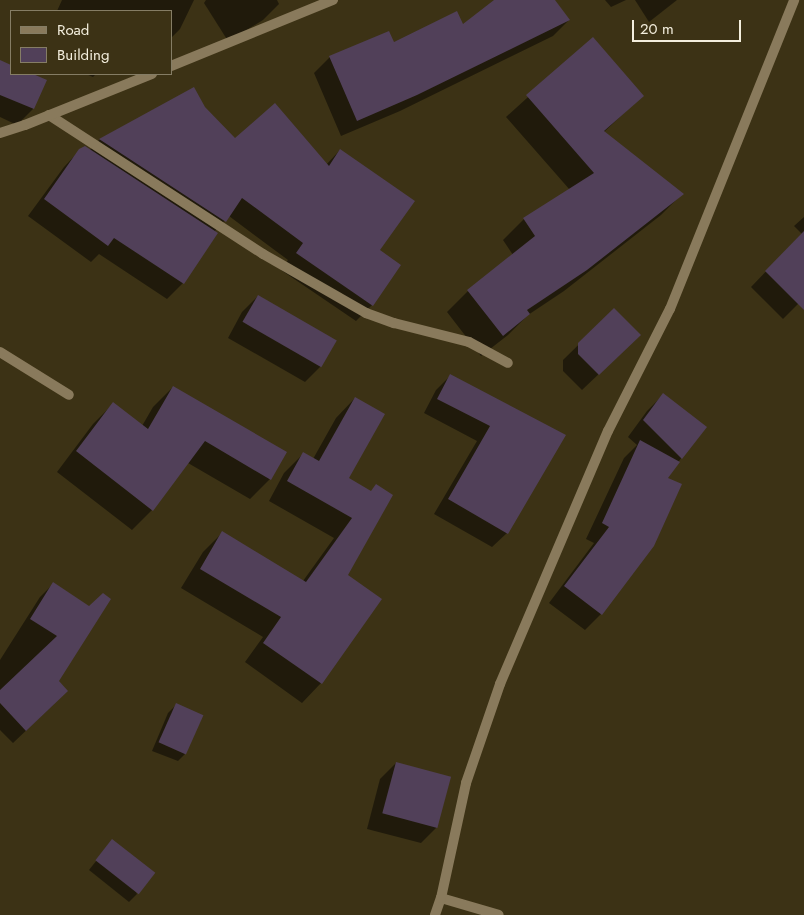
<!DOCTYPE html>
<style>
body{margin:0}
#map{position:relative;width:804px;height:915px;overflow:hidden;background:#3c3215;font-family:Jost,sans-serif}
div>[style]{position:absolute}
.shadow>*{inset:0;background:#0007}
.building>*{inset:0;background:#514059;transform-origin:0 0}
.minor>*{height:10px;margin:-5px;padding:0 5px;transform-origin:5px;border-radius:5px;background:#897a5c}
span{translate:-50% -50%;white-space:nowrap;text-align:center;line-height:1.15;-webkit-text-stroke:4px #3c3215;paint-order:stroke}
.legend{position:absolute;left:10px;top:10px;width:162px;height:65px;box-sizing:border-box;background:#3c3215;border:1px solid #857d65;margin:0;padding:6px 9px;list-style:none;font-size:15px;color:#f3eedd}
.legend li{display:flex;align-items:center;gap:10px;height:25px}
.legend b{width:25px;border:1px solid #857d65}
.scale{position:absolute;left:632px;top:20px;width:109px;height:22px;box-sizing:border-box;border:2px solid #f3eedd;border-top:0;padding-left:6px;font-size:15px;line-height:18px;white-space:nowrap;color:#f3eedd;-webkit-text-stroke:4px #3c3215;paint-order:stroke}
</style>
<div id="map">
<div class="shadow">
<div style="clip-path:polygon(62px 0,194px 0,180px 29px,171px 38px,171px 11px,57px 11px)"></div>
<div style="clip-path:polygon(206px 0,277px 0,279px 4px,263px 20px,228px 41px,204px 3px)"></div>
<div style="clip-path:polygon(496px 0,553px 0,569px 20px,553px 36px,400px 111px,341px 136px,314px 73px,330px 57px,463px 26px)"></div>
<div style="clip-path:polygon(605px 0,626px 0,611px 7px)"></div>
<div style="clip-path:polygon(635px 0,677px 0,649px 22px)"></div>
<div style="clip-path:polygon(592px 39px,642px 96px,604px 132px,682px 194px,661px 215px,564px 291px,528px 315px,508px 335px,481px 356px,447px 312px,468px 291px,513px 255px,503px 240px,524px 219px,570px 190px,506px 117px)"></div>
<div style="clip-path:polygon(0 61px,11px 66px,11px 74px,29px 74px,45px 80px,33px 109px,17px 125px,0 117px)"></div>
<div style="clip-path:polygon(86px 74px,96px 74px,93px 77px)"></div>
<div style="clip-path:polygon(194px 89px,204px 107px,235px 140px,326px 165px,340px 150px,378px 251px,372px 305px,356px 321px,281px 270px,288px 260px,229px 216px,214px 232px,217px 234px,183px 283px,167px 299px,99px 254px,91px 262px,28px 216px,64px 167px,80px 150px,89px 151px,99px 140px)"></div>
<div style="clip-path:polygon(804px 217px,804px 298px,783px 319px,751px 287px,802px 234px,794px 226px)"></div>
<div style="clip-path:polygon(258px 296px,321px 366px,305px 382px,228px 338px,242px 312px)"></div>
<div style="clip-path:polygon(614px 310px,623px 351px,582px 390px,563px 371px,563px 360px)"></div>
<div style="clip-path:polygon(450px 376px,564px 436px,507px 533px,492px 547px,434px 514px,477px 441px,424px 413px,436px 390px)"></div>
<div style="clip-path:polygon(173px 387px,270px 479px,250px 499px,188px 463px,152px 510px,132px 530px,57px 472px,93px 424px,113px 404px,142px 426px,153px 407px)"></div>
<div style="clip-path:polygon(663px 395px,705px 427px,666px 478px,601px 614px,585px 630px,549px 603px,594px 543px,586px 539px,624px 458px,637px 445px,628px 437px,647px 411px)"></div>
<div style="clip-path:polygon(355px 398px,348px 479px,370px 492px,346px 576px,380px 600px,321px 683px,302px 703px,245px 662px,263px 637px,181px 588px,203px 552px,222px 533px,303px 581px,334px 538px,269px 501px,284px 473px,303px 454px,313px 459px,336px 418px)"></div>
<div style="clip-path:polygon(53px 584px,100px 614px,57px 682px,54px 704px,13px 743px,0 730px,0 660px,40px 597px)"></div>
<div style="clip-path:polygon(176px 705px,186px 753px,178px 761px,152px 751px,168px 713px)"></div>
<div style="clip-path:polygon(396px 763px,437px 827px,421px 843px,367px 829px,380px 779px)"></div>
<div style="clip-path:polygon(112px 841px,137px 894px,129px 902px,89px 870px)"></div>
</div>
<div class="building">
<div style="clip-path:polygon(494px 0,555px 0,570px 20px,417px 95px,357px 121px,329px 56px,389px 31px,394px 42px,457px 11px,463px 24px)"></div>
<div style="clip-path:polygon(593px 37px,644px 96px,604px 131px,684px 194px,587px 270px,527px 310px,530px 314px,503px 336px,467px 290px,535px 236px,523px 218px,594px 173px,526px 95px)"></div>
<div style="clip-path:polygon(0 60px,11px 65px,11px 74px,33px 74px,47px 80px,34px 109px,0 95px)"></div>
<div style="clip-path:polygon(194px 87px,205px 107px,235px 138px,275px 103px,329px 166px,340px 149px,415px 201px,380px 250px,401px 265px,373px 306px,296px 253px,303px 243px,242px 198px,226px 222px,99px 139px)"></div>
<div style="clip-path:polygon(85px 146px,218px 233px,184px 284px,114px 238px,108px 246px,44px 199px,79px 149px)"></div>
<div style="clip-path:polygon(804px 231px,804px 310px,765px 271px)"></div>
<div style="left:258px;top:295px;width:91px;height:31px;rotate:30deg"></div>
<div style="clip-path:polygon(614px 308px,641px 335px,599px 375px,578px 354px,578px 343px)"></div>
<div style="clip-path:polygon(450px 374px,566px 435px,508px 534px,448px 499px,490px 426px,437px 399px)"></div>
<div style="clip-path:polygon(173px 386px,287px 452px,271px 480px,205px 441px,153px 511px,76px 451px,113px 402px,148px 429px)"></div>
<div style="clip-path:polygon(663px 393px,707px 427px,682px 459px,643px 420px)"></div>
<div style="clip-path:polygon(355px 397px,385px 414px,349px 478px,371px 491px,376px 484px,393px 495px,348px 575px,382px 599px,322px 684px,263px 643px,281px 617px,200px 569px,222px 531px,306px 582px,352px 518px,287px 481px,303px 452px,319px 461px)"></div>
<div style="clip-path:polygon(640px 440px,680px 462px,668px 478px,682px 484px,654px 546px,602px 615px,564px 586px,609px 527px,602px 523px)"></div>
<div style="clip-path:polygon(53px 582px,89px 606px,103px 593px,111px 599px,59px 681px,68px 691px,26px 731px,0 703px,0 690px,57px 636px,30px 619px)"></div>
<div style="left:176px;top:703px;width:30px;height:43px;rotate:24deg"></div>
<div style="left:396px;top:762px;width:57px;height:53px;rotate:15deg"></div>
<div style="left:112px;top:839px;width:55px;height:27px;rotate:38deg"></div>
</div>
<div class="minor">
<div style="left:171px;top:66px;width:175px;rotate:-22.2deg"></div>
<div style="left:49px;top:115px;width:255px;rotate:33deg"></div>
<div style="left:263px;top:254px;width:119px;rotate:29.8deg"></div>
<div style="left:366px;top:313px;width:30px;rotate:20deg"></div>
<div style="left:394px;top:323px;width:77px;rotate:14.2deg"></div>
<div style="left:469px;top:342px;width:44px;rotate:28.3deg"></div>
<div style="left:0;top:133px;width:26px;rotate:-18deg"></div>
<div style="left:25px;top:125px;width:137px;rotate:-21.9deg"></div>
<div style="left:0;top:352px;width:81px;rotate:31.9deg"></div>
<div style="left:441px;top:898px;width:60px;rotate:16.3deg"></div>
<div style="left:435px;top:915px;width:18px;rotate:-71deg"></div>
<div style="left:441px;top:898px;width:118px;rotate:-77.7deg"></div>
<div style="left:466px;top:783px;width:105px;rotate:-71deg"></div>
<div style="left:500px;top:684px;width:275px;rotate:-66.9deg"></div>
<div style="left:608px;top:431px;width:137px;rotate:-63.1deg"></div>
<div style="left:670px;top:309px;width:333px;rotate:-68.1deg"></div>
</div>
<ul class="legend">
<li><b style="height:6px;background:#897a5c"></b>Road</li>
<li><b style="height:14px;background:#514059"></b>Building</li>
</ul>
<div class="scale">20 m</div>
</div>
